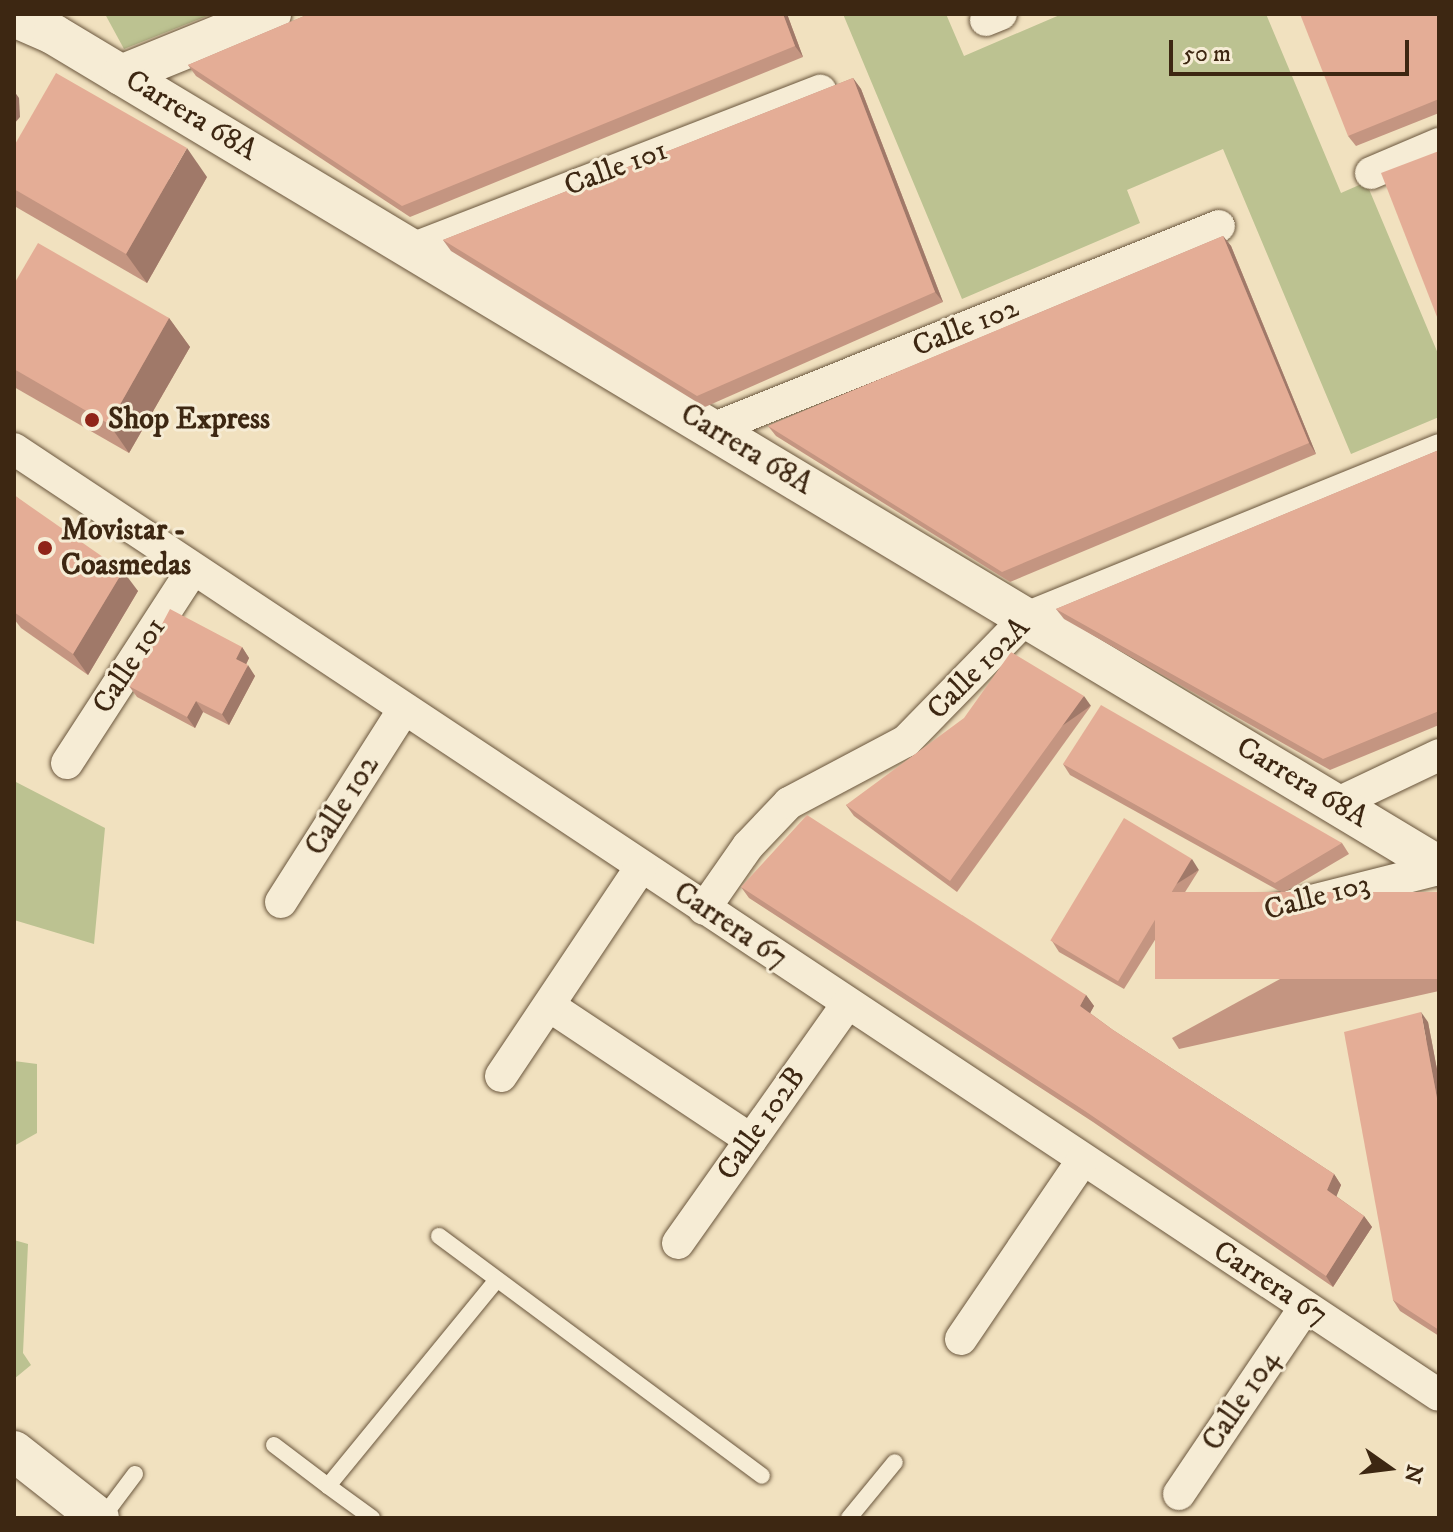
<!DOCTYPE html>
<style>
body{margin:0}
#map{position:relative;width:1453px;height:1532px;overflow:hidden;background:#f1e1bf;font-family:"IM FELL DW Pica",serif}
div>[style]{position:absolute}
.green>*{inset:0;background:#bcc291}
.roads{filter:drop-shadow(0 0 2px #6a563d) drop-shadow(0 0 2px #6a563d)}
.service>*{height:16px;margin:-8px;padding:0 8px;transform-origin:8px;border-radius:8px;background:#f6ecd5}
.minor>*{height:32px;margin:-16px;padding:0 16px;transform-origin:16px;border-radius:16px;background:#f6ecd5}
.tertiary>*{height:40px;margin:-20px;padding:0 20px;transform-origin:20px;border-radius:20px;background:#f6ecd5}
.wall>*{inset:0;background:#c49581}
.shaded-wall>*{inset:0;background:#a07969;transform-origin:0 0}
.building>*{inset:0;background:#e4ad96;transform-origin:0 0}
.dots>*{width:22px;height:22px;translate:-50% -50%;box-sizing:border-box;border:4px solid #f6ecd5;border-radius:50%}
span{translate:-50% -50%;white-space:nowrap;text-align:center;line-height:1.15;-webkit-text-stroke:6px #f6ecd5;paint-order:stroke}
.street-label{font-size:30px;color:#3d2712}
.poi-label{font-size:30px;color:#3d2712;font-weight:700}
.left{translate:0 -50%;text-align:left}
.frame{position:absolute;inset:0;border:16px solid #3d2712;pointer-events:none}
.north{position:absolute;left:1349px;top:1428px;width:80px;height:80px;-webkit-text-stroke:6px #f6ecd5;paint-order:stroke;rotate:104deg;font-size:22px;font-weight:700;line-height:32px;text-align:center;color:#3d2712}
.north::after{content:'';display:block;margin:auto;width:28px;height:36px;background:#3d2712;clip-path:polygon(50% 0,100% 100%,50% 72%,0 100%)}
.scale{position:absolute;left:1169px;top:40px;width:240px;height:36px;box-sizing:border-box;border:4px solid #3d2712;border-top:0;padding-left:10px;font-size:24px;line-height:28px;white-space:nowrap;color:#3d2712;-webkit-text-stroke:6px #f6ecd5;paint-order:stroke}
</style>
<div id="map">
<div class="green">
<div style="clip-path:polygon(105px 14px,212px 14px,124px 49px)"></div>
<div style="clip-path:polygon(843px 14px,946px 14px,964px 56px,1062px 14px,1266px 14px,1341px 193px,1366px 182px,1439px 356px,1439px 417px,1351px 454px,1223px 149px,1127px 190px,1140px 223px,962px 299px)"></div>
<div style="clip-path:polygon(14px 781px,105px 828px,94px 944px,14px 920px)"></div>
<div style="clip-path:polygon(14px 1061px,37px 1064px,37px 1133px,14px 1146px)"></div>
<div style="clip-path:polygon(14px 1240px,28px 1244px,23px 1353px,31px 1365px,14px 1379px)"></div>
</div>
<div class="roads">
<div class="service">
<div style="left:439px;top:1236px;width:402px;rotate:36.6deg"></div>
<div style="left:274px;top:1445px;width:68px;rotate:37.2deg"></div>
<div style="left:102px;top:1518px;width:55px;rotate:-53.1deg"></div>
<div style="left:372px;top:1518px;width:54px;rotate:-144deg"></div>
<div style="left:328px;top:1486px;width:264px;rotate:-50.7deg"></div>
<div style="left:849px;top:1518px;width:72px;rotate:-50.6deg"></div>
</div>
<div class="minor">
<div style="left:986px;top:20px;width:16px;rotate:-22deg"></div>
<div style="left:1371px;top:173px;width:74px;rotate:-23.1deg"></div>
<div style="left:412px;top:249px;width:438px;rotate:-21.2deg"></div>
<div style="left:712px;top:429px;width:546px;rotate:-21.82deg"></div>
<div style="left:14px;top:449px;width:1710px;rotate:33.58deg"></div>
<div style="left:67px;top:763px;width:231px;rotate:-57deg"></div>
<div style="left:1336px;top:804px;width:114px;rotate:-25.4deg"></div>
<div style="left:281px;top:902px;width:229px;rotate:-57.5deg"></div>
<div style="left:704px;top:909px;width:77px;rotate:-55.1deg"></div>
<div style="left:748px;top:846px;width:59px;rotate:-46.4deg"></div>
<div style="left:789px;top:803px;width:132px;rotate:-27.9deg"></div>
<div style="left:906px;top:741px;width:172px;rotate:-45.7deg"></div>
<div style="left:1026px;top:618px;width:446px;rotate:-22.1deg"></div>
<div style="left:1196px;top:930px;width:251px;rotate:-14.1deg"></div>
<div style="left:551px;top:1007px;width:240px;rotate:33.6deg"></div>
<div style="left:501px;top:1076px;width:252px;rotate:-56.2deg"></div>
<div style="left:678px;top:1243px;width:293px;rotate:-54.7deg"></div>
<div style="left:961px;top:1339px;width:215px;rotate:-55.8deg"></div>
<div style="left:1179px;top:1494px;width:225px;rotate:-56deg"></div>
</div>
<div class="tertiary">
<div style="left:14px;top:17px;width:43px;rotate:23.6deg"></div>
<div style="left:53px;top:34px;width:1617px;rotate:30.98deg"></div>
<div style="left:121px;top:75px;width:162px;rotate:-22.1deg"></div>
<div style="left:14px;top:1451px;width:108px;rotate:38.2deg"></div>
</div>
</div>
<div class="wall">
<div style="clip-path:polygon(309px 14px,787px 14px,803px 57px,410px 217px,196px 76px,188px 65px)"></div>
<div style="clip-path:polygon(1439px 14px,1439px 113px,1356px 146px,1348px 136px)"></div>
<div style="clip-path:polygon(853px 78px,861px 89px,943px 302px,705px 407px,451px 251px,443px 240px)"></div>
<div style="clip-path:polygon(207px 177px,147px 283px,16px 207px,14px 205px,14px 189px)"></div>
<div style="clip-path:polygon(1223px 236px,1231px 246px,1316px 454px,1010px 582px,776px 436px,768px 426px)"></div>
<div style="clip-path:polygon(14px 284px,169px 318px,190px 347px,129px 453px,14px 387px)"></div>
<div style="clip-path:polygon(1439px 450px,1439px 725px,1330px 770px,1064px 619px,1056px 609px)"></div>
<div style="clip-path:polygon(14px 495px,138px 591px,88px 675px,21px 628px,14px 619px)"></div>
<div style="clip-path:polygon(242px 647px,249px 658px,246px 665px,255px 676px,229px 725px,203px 712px,195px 728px,137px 697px,129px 686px)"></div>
<div style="clip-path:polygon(1091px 706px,957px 892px,854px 816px,846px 805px)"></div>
<div style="clip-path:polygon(1063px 764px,1342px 843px,1349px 854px,1283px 893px,1070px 775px)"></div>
<div style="clip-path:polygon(1199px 870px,1124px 989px,1059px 952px,1052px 941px)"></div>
<div style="clip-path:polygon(741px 887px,1086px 995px,1094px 1006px,1090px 1013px,1113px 1030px,1334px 1174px,1341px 1185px,1336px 1196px,1364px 1216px,1372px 1227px,1333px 1287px,1093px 1122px,749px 898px)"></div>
<div style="clip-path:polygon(1439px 892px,1439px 991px,1179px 1049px,1172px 1038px)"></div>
<div style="clip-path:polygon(1428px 1022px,1439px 1080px,1439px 1336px,1400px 1311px,1393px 1300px)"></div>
</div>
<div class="shaded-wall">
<div style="clip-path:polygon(783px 14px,787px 14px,803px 57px,795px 46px)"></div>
<div style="clip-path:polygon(853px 78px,861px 89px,943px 302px,935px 292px)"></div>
<div style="clip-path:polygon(14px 91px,19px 98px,20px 117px,14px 124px)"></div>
<div style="clip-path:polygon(187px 148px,207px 177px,147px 283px,126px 254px)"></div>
<div style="clip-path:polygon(1223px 236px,1231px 246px,1316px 454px,1309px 443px)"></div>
<div style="clip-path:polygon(169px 318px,190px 347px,129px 453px,109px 424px)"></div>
<div style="clip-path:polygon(123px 571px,138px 591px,88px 675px,73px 654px)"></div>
<div style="clip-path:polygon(242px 647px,249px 658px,243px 670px,236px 659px)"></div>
<div style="clip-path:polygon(248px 665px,255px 676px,229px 725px,222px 714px)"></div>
<div style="left:1084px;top:696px;width:12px;height:228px;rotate:55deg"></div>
<div style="clip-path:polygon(196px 701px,203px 712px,195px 728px,187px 717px)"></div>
<div style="left:1192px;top:859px;width:13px;height:141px;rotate:58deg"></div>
<div style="clip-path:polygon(1086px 995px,1094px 1006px,1088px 1017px,1080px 1006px)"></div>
<div style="clip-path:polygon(1421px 1012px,1428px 1022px,1439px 1080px,1439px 1109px)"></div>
<div style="clip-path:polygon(1334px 1174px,1341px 1185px,1335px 1200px,1327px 1190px)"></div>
<div style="clip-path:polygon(1364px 1216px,1372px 1227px,1333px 1287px,1326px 1276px)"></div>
</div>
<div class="building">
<div style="clip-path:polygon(309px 14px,783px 14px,795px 46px,402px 206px,188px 65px)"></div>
<div style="clip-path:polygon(1300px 14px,1439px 14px,1439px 99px,1348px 136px)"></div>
<div style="clip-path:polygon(56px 73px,187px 148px,126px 254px,14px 189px,14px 146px)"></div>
<div style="clip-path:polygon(853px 78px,935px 292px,697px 396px,443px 240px)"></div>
<div style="clip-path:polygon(1439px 151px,1439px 322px,1381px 173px)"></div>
<div style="clip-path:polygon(1223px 236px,1309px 443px,1002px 572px,768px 426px)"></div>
<div style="clip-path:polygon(38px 243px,169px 318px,109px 424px,14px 369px,14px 284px)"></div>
<div style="clip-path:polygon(1439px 450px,1439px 711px,1323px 759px,1056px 609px)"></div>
<div style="clip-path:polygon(14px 495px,123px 571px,73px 654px,14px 612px)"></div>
<div style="clip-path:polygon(170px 609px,242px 647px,236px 659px,248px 665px,222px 714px,196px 701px,187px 717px,129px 686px)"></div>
<div style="clip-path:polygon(1011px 652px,1084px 696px,950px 881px,846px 805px,964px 718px)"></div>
<div style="clip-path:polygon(1101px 705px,1342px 843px,1275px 883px,1063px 764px)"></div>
<div style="clip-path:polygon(807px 815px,1086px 995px,1080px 1006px,1113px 1030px,1334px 1174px,1327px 1190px,1364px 1216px,1326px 1276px,1085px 1111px,741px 887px)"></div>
<div style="left:1124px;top:818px;width:79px;height:143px;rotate:31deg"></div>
<div style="left:1439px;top:892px;width:87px;height:284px;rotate:90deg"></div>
<div style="clip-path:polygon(1421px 1012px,1439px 1109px,1439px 1330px,1393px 1300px,1344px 1032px)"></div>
</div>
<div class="dots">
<div style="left:92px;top:420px;background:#8f2418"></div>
<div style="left:45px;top:548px;background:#8f2418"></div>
</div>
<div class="street-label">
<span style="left:191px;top:116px;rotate:31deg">Carrera 68A</span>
<span style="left:616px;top:169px;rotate:-21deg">Calle 101</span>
<span style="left:966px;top:328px;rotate:-22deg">Calle 102</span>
<span style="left:746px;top:450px;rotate:31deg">Carrera 68A</span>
<span style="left:130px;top:666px;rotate:-57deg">Calle 101</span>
<span style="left:979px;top:669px;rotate:-45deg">Calle 102A</span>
<span style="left:1302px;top:783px;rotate:31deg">Carrera 68A</span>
<span style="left:343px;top:806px;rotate:-58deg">Calle 102</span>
<span style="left:1317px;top:898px;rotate:-15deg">Calle 103</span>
<span style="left:730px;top:926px;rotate:34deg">Carrera 67</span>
<span style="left:762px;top:1124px;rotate:-55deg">Calle 102B</span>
<span style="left:1270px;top:1284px;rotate:33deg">Carrera 67</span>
<span style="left:1242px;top:1401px;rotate:-56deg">Calle 104</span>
</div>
<div class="poi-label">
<span class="left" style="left:108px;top:420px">Shop Express</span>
<span class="left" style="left:61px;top:548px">Movistar -<br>Coasmedas</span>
</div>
<div class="frame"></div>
<div class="north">N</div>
<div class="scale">50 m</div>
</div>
